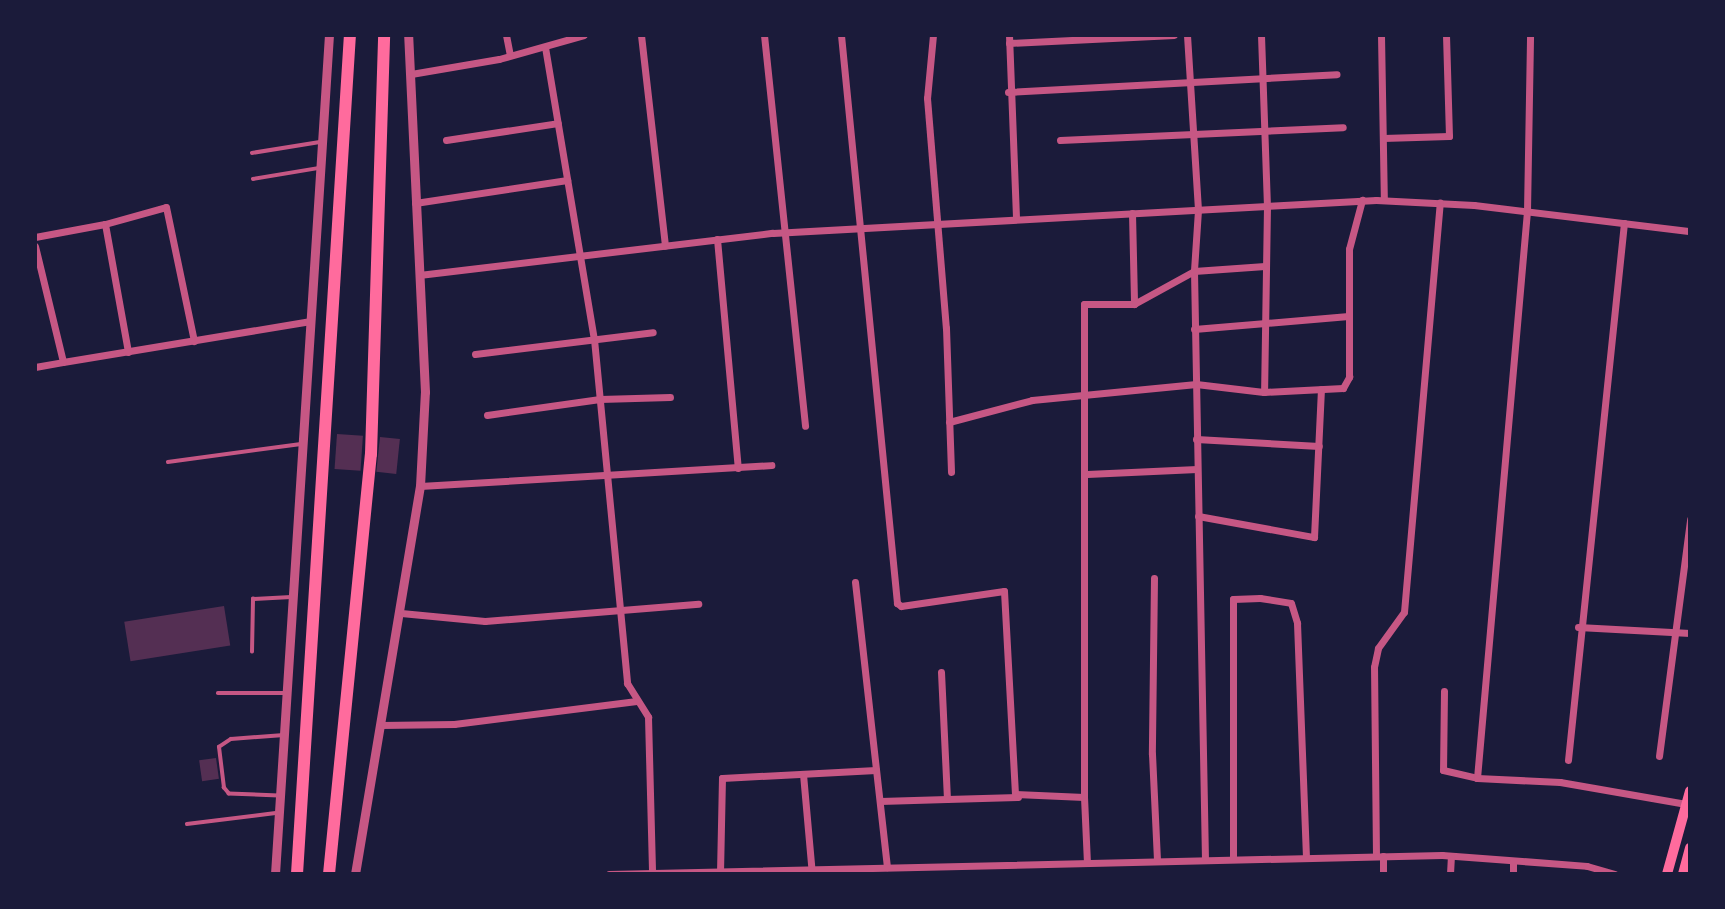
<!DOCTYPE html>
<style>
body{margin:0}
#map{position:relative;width:1725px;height:909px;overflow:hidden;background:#1b1b3a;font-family:"Fira Sans Condensed",sans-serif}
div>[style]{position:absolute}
.building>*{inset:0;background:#542f53;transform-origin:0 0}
.service>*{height:3.5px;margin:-1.75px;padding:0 1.75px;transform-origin:1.75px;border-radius:1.75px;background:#c65784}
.minor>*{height:7px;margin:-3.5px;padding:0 3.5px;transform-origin:3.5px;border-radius:3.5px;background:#c65784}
.tertiary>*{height:9px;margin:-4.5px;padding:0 4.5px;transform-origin:4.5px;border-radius:4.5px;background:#c65784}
.secondary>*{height:10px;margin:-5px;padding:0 5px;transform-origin:5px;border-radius:5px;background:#ff6b9d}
.motorway>*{height:12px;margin:-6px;padding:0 6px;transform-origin:6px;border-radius:6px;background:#ff6b9d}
span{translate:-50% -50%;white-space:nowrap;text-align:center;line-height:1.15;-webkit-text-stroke:5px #1b1b3a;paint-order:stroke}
.frame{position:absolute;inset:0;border:37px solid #1b1b3a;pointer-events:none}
</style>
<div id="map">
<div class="building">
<div style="left:337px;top:434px;width:26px;height:35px;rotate:4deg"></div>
<div style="left:380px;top:437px;width:20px;height:35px;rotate:6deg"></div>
<div style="left:224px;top:606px;width:40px;height:101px;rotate:81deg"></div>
<div style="left:216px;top:758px;width:21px;height:17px;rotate:82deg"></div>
</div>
<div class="service">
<div style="left:252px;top:153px;width:70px;rotate:-9.1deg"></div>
<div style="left:253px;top:179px;width:67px;rotate:-9.5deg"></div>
<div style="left:168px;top:462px;width:134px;rotate:-7.7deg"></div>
<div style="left:252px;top:652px;width:53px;rotate:-88.9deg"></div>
<div style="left:253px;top:599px;width:38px;rotate:-3deg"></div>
<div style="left:218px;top:693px;width:68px"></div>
<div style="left:279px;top:796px;width:50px;rotate:-177.7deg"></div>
<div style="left:229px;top:794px;width:8px;rotate:-130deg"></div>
<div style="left:224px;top:788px;width:41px;rotate:-97deg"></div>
<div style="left:219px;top:747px;width:14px;rotate:-34deg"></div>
<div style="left:231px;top:739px;width:53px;rotate:-4.3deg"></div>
<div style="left:187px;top:824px;width:91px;rotate:-7deg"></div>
</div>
<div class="minor">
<div style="left:506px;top:35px;width:20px;rotate:79deg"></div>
<div style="left:641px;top:35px;width:212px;rotate:83.5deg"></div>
<div style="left:764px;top:35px;width:393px;rotate:84deg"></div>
<div style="left:841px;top:35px;width:571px;rotate:84.37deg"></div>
<div style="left:897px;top:603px;width:5px;rotate:37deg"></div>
<div style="left:901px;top:606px;width:104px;rotate:-8.3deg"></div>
<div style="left:1004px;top:591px;width:203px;rotate:86.9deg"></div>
<div style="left:1015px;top:794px;width:69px;rotate:2.5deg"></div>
<div style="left:1084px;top:797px;width:65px;rotate:87.4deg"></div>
<div style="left:933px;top:35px;width:63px;rotate:95.4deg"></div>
<div style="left:927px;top:98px;width:231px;rotate:85.3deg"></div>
<div style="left:946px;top:328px;width:144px;rotate:88deg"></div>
<div style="left:1009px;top:35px;width:184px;rotate:87.8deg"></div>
<div style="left:1187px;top:35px;width:175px;rotate:86.4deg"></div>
<div style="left:1198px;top:210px;width:61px;rotate:93.8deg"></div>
<div style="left:1194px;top:271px;width:589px;rotate:88.93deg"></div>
<div style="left:1261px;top:35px;width:171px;rotate:88deg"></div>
<div style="left:1267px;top:206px;width:186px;rotate:90.9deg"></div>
<div style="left:1381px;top:35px;width:165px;rotate:89deg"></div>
<div style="left:1009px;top:43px;width:165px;rotate:-2.8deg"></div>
<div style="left:545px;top:47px;width:296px;rotate:80.5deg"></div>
<div style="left:594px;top:339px;width:346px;rotate:84.5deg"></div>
<div style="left:627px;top:683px;width:40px;rotate:58deg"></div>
<div style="left:648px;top:717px;width:157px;rotate:88.5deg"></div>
<div style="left:411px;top:74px;width:89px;rotate:-9.7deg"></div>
<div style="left:499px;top:59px;width:88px;rotate:-15.8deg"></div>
<div style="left:1008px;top:92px;width:329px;rotate:-3.1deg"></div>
<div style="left:1383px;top:138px;width:66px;rotate:-1.7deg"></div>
<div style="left:1449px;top:136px;width:101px;rotate:-91.7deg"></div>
<div style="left:446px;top:140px;width:113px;rotate:-8.6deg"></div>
<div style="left:1060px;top:140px;width:283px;rotate:-2.6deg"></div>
<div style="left:415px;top:203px;width:154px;rotate:-8.6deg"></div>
<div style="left:1132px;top:213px;width:91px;rotate:88.7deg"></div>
<div style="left:105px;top:224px;width:63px;rotate:-15.6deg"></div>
<div style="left:166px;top:207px;width:137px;rotate:78.2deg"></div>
<div style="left:35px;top:237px;width:71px;rotate:-10.5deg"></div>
<div style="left:105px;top:224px;width:130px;rotate:79.8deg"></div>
<div style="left:717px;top:239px;width:230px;rotate:84.8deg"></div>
<div style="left:35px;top:246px;width:119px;rotate:76.4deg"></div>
<div style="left:63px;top:362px;width:251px;rotate:-9.4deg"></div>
<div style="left:419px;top:275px;width:356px;rotate:-6.8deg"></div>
<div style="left:773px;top:233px;width:604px;rotate:-3.13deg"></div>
<div style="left:1376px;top:200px;width:98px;rotate:2.9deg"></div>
<div style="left:1474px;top:205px;width:218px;rotate:6.9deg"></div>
<div style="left:1194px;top:329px;width:155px;rotate:-4.8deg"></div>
<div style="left:475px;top:354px;width:179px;rotate:-7deg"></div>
<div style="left:35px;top:367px;width:28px;rotate:-10deg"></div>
<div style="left:487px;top:415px;width:114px;rotate:-8.1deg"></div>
<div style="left:600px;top:399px;width:70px;rotate:-1.6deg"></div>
<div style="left:949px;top:422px;width:86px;rotate:-14.8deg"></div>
<div style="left:1032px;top:400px;width:165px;rotate:-5.6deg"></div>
<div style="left:1196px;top:384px;width:68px;rotate:6.7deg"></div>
<div style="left:1264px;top:392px;width:79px;rotate:-2.9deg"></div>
<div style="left:1343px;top:388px;width:13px;rotate:-61deg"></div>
<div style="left:1349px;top:377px;width:128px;rotate:-90deg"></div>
<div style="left:1349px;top:249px;width:51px;rotate:-75.1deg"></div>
<div style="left:1196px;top:439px;width:123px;rotate:3.3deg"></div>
<div style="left:1087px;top:474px;width:110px;rotate:-2.6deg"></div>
<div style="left:420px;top:486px;width:352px;rotate:-3.4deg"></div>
<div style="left:1198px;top:516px;width:118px;rotate:10.3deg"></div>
<div style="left:1314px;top:537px;width:148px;rotate:-87.3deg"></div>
<div style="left:1154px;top:578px;width:176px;rotate:90.7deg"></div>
<div style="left:1152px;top:754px;width:107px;rotate:87.3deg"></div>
<div style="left:855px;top:582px;width:287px;rotate:83.6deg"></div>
<div style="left:401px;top:613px;width:84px;rotate:5.4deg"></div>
<div style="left:485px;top:621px;width:214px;rotate:-4.6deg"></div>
<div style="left:1578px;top:627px;width:112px;rotate:3.1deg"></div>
<div style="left:941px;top:672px;width:127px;rotate:87.3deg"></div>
<div style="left:947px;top:799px;width:71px;rotate:-1.6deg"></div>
<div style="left:1444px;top:691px;width:79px;rotate:90.7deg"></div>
<div style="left:1443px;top:770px;width:35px;rotate:13deg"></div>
<div style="left:1477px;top:778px;width:569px;rotate:-84.96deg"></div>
<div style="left:1527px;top:211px;width:175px;rotate:-89deg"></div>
<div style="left:381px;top:725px;width:73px;rotate:-0.8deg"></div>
<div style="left:454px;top:724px;width:184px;rotate:-7.2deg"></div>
<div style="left:1659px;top:756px;width:239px;rotate:-82.5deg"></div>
<div style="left:1568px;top:760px;width:540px;rotate:-84.05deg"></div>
<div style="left:803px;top:774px;width:100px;rotate:84.9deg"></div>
<div style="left:1477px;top:778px;width:83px;rotate:2.8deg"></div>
<div style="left:1560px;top:782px;width:128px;rotate:9.9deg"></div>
<div style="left:1084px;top:797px;width:493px;rotate:-90deg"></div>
<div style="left:1084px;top:304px;width:50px"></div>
<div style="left:1134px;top:304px;width:68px;rotate:-28.8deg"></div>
<div style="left:1194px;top:271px;width:71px;rotate:-4deg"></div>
<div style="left:880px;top:801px;width:67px;rotate:-1.7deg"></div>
<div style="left:1376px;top:856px;width:189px;rotate:-90.6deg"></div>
<div style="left:1374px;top:667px;width:19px;rotate:-78deg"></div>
<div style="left:1378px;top:648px;width:44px;rotate:-54.2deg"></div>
<div style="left:1404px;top:612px;width:411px;rotate:-85deg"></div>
<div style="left:1233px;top:859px;width:260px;rotate:-90deg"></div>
<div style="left:1233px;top:599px;width:27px;rotate:-2deg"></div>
<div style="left:1260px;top:598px;width:31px;rotate:9deg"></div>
<div style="left:1291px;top:603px;width:21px;rotate:73deg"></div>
<div style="left:1297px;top:623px;width:235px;rotate:87.8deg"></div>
<div style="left:720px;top:873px;width:95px;rotate:-88.8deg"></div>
<div style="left:722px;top:778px;width:154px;rotate:-3deg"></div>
<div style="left:609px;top:874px;width:833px;rotate:-1.31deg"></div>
<div style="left:1442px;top:855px;width:145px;rotate:4.3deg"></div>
<div style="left:1587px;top:866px;width:29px;rotate:16deg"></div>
<div style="left:1383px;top:874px;width:18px;rotate:-90deg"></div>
<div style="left:1450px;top:874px;width:18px;rotate:-87deg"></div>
<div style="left:1513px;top:874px;width:13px;rotate:-90deg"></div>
</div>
<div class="tertiary">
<div style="left:275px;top:874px;width:841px;rotate:-86.32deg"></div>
<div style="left:355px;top:874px;width:393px;rotate:-80.5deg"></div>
<div style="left:420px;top:486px;width:94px;rotate:-87deg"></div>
<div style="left:425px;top:392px;width:357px;rotate:-92.7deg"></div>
</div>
<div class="secondary">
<div style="left:1667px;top:874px;width:86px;rotate:-74.5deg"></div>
<div style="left:1683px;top:874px;width:27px;rotate:-75deg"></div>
</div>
<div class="motorway">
<div style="left:297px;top:874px;width:841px;rotate:-86.39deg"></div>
<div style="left:329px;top:874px;width:422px;rotate:-84.3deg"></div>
<div style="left:371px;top:454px;width:419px;rotate:-88.2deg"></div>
</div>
<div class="frame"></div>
</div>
